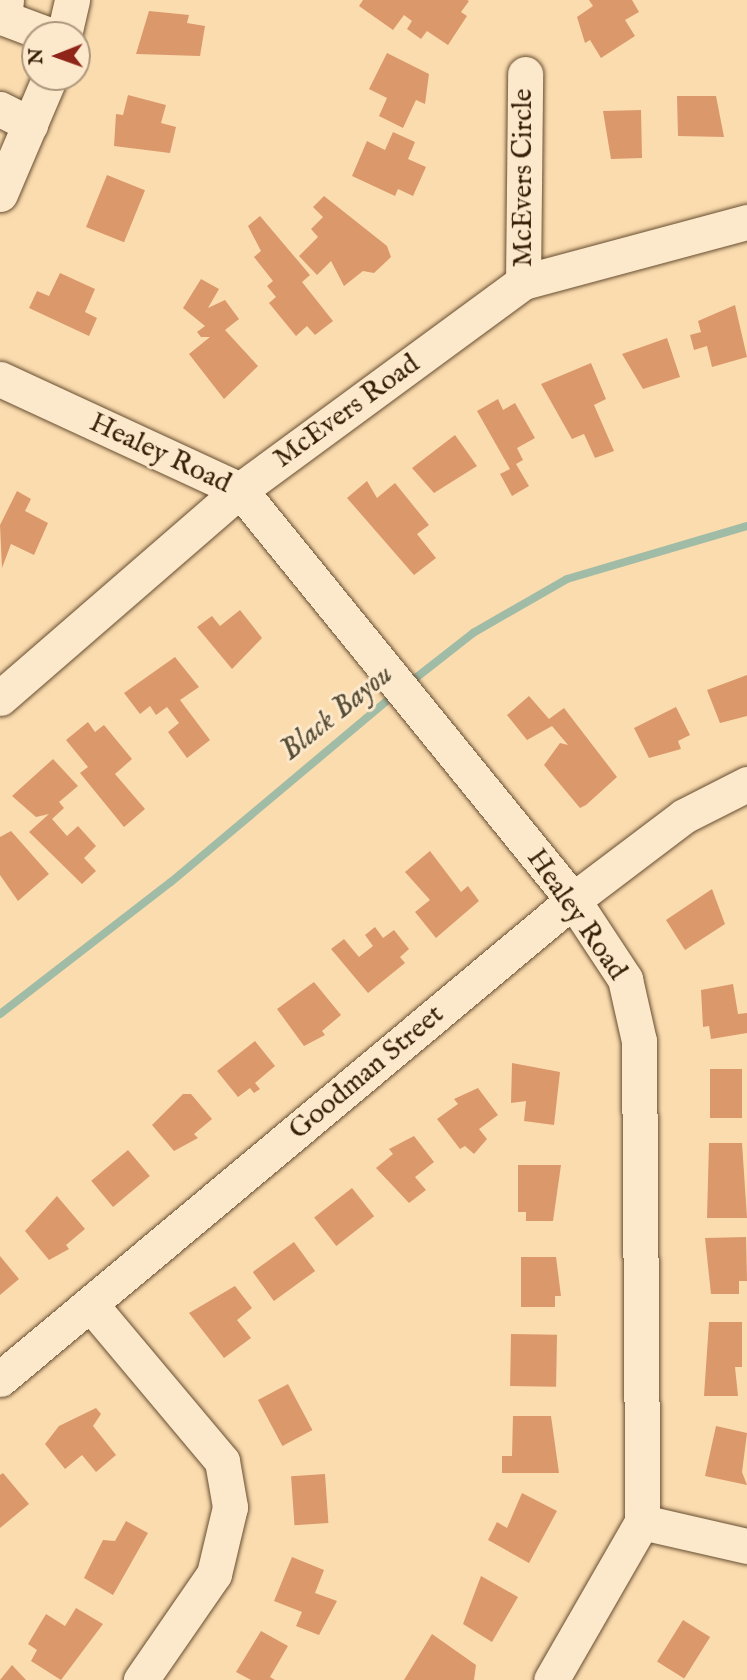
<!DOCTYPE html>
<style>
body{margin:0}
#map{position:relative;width:747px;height:1680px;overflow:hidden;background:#fbdcaf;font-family:"IM FELL English",serif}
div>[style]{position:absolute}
.stream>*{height:8px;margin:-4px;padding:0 4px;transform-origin:4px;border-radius:4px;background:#a0bca6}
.building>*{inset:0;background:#db986b;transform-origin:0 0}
.roads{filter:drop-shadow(0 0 2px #674e31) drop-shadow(0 0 2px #674e31)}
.minor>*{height:35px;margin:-17.5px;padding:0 17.5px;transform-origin:17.5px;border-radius:17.5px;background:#fce8cb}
span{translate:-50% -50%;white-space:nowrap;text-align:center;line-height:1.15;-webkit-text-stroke:6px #fce8cb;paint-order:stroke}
.street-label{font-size:28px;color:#361e07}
.water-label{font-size:30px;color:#564d37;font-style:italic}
.north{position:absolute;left:21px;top:21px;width:70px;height:70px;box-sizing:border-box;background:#fce8cb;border:2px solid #ad977d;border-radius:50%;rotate:269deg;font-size:19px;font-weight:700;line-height:28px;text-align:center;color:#361e07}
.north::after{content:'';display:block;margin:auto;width:24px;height:32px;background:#8f2418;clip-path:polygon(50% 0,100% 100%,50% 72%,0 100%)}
</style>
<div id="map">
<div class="stream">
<div style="left:408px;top:684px;width:83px;rotate:-38.1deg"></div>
<div style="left:473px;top:633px;width:108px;rotate:-29.9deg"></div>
<div style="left:567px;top:579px;width:188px;rotate:-16.4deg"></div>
<div style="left:0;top:1014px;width:216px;rotate:-37.7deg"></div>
<div style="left:171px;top:882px;width:292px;rotate:-40deg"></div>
</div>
<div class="building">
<div style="clip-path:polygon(363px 0,467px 0,469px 1px,461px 12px,467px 16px,448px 45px,427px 31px,421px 39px,407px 29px,412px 21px,404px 15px,393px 30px,359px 6px)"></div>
<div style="clip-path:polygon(589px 0,632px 0,639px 12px,625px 20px,635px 36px,601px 58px,590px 40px,585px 43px,577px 17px,593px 6px)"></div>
<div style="clip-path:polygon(149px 11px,189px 15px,187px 23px,205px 26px,200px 56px,136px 54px)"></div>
<div style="clip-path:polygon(387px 53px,429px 74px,425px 104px,416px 100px,403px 128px,379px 116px,387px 98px,369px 89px)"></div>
<div style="clip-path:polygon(128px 95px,166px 105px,161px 123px,176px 127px,170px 153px,114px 146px,116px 114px,123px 115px)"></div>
<div style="clip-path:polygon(677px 96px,716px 96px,724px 137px,678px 136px)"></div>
<div style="clip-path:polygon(641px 110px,642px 158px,611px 159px,603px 111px)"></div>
<div style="clip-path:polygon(393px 132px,415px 142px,408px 159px,426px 167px,413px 196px,398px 189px,395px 196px,352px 176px,367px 141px,385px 150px)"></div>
<div style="left:107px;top:175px;width:41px;height:56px;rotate:22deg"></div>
<div style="clip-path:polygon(324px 196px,387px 246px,391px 257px,374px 273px,363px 271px,344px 286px,331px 261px,317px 275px,299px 256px,318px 237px,311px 229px,323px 217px,313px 207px)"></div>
<div style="clip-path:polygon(260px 216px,310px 275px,302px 282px,333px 321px,315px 335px,307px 326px,296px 336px,269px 303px,276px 297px,267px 286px,273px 281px,254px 257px,261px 251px,248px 226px)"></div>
<div style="clip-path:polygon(60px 273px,95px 289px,85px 312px,97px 318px,89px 336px,29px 308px,37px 291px,49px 296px)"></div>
<div style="clip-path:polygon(201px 279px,219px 289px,208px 308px,225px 300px,239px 319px,225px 330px,258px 366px,224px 399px,189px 354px,210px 337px,201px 337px,197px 332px,205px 326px,183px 308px)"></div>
<div style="clip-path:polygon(735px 305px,747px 357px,712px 367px,707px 346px,694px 350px,690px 335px,701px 332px,698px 321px)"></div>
<div style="clip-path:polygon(667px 338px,680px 377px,643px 389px,622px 354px)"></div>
<div style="clip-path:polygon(591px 363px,606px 399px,594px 405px,614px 451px,595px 458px,584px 434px,572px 439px,541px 384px)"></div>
<div style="clip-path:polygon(498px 399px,503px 410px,515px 403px,535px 438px,517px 448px,523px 460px,516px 464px,529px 486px,512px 496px,500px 474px,510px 469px,477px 411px)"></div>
<div style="clip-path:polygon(455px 435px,477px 466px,434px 493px,412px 468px)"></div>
<div style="clip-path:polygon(367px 481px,377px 498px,395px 483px,429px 525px,417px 534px,436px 558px,414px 575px,347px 498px)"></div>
<div style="clip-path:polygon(17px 491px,31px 499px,25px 511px,48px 523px,34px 555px,11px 544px,2px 568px,0 525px)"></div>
<div style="clip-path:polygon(240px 610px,262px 638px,232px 669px,197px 627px,212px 616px,220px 626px)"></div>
<div style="clip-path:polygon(175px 657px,199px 687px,180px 700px,210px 740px,187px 758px,168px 732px,179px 723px,167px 707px,156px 715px,150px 706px,140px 714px,124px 693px)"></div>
<div style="clip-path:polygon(747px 675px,747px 716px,720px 723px,707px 690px)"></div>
<div style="clip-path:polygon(529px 696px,549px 719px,564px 708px,617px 777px,586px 805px,580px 808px,544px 765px,560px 743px,568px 745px,552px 726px,527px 740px,507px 715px)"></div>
<div style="clip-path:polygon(676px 707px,690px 735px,678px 741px,681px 749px,649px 758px,634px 728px)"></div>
<div style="clip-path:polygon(88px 722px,95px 732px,104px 725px,132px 759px,115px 774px,145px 809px,124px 827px,80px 773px,88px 767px,66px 740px)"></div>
<div style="clip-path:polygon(53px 759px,78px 786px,59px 802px,64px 808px,52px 819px,67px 836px,78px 826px,96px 846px,84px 858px,96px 871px,82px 884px,29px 832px,49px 814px,36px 817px,12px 796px)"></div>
<div style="clip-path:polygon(11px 831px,49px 874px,18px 901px,0 875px,0 837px)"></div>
<div style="clip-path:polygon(430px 851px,461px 892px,468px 886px,479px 901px,436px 938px,415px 912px,430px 900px,405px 872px)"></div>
<div style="clip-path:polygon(712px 889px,725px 924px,685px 950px,666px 920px)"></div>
<div style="clip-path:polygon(375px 927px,383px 938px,394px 930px,409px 949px,400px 957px,405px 963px,368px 993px,331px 949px,344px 939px,359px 957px,373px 946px,365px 935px)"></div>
<div style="clip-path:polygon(314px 982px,341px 1015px,322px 1031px,325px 1035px,304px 1046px,277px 1009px)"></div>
<div style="clip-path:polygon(733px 984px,738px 1014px,747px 1013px,747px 1033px,711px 1039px,709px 1026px,703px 1027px,701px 990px)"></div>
<div style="clip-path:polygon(255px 1041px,275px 1066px,255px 1083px,260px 1089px,254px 1093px,250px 1088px,238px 1097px,217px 1071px)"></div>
<div style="clip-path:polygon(512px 1063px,560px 1072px,554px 1125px,524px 1121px,526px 1101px,511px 1103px)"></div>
<div style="left:710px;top:1069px;width:32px;height:49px"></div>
<div style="clip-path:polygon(478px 1088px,498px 1115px,479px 1129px,487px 1139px,474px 1154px,465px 1146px,460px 1149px,437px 1119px,458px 1104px,454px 1099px)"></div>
<div style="clip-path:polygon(183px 1094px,191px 1094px,212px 1119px,194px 1134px,198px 1138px,174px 1151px,152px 1125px)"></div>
<div style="clip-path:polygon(414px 1136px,434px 1162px,415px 1177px,426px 1190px,409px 1203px,376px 1168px,393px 1154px,389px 1149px)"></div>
<div style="clip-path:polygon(709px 1143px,742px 1143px,747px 1218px,707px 1218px)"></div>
<div style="left:128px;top:1150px;width:34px;height:48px;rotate:50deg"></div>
<div style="clip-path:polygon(518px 1165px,561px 1165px,553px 1221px,526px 1221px,526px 1212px,518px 1212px)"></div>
<div style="left:352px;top:1188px;width:36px;height:48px;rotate:52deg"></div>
<div style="clip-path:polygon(57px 1196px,85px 1229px,66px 1245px,69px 1249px,49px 1260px,25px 1231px)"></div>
<div style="clip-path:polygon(746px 1237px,747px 1281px,739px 1281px,739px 1294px,711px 1294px,705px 1238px)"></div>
<div style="left:294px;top:1242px;width:36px;height:51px;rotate:54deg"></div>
<div style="clip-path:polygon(0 1256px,19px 1279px,0 1295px)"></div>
<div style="clip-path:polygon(521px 1257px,556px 1257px,561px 1296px,555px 1296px,555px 1307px,521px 1307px)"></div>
<div style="clip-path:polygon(235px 1286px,252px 1308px,237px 1320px,251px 1338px,224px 1358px,189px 1313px)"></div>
<div style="clip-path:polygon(709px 1322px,742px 1322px,742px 1367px,735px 1367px,738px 1396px,704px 1396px)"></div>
<div style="left:511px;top:1334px;width:46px;height:52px;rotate:1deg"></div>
<div style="left:288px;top:1384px;width:52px;height:34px;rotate:62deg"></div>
<div style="clip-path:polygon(96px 1408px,101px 1414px,93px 1426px,116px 1455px,96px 1472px,82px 1455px,65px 1469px,45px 1444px,59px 1426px)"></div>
<div style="clip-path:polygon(513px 1416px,551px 1416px,559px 1473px,502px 1473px,502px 1456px,512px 1456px)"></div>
<div style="clip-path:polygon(716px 1426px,747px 1433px,742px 1472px,747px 1485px,705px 1476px)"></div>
<div style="clip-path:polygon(3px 1473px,29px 1504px,0 1528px,0 1475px)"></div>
<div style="left:325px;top:1474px;width:49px;height:34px;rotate:86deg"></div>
<div style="clip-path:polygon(522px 1493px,557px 1511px,529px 1563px,488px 1540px,497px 1522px,507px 1528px)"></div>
<div style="clip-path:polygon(126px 1521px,148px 1533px,113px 1595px,84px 1578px,103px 1540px,115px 1541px)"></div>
<div style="clip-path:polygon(292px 1557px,324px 1570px,315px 1593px,337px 1601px,319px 1635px,296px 1626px,302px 1612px,274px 1601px)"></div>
<div style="clip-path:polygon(481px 1576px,518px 1597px,492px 1642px,463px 1624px)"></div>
<div style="clip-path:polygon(76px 1608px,103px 1624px,61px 1680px,31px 1661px,37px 1650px,28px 1644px,46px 1614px,65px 1626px)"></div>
<div style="left:683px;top:1620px;width:32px;height:49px;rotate:32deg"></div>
<div style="clip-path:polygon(261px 1631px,288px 1646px,270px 1677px,275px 1680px,251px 1680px,236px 1672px)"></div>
<div style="clip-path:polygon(432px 1634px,476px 1665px,474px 1680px,404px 1680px)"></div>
<div style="clip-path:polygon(12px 1665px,26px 1680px,0 1680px)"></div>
</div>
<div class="roads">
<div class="minor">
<div style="left:6px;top:0;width:18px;rotate:96deg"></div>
<div style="left:4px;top:18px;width:48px;rotate:20.7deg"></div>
<div style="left:64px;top:35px;width:36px;rotate:-77deg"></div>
<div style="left:0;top:109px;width:34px;rotate:27deg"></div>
<div style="left:0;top:194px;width:127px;rotate:-66.9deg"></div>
<div style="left:523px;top:282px;width:208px;rotate:-89.4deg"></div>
<div style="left:0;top:379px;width:264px;rotate:24.8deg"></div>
<div style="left:240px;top:490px;width:528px;rotate:50.92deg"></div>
<div style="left:573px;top:900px;width:95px;rotate:56.6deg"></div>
<div style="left:625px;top:979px;width:64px;rotate:77.3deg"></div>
<div style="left:639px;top:1041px;width:481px;rotate:89.6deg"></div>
<div style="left:642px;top:1522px;width:182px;rotate:119.9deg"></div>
<div style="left:0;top:698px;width:318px;rotate:-40.9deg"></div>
<div style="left:240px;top:490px;width:351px;rotate:-36.3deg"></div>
<div style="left:523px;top:282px;width:232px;rotate:-15deg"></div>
<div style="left:91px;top:1305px;width:204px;rotate:50deg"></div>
<div style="left:222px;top:1461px;width:47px;rotate:80.1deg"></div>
<div style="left:230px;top:1507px;width:69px;rotate:103.4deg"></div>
<div style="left:214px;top:1574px;width:129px;rotate:124.6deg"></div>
<div style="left:0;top:1379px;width:747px;rotate:-39.89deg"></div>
<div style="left:573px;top:900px;width:139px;rotate:-37.1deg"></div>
<div style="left:684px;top:816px;width:71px;rotate:-26.9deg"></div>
<div style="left:642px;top:1522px;width:108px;rotate:12.9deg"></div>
</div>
</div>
<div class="street-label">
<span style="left:524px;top:178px;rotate:-90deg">McEvers Circle</span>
<span style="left:347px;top:412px;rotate:-36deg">McEvers Road</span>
<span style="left:160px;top:454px;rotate:25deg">Healey Road</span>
<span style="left:576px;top:915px;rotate:55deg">Healey Road</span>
<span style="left:367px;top:1073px;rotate:-40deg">Goodman Street</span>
</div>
<div class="water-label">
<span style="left:337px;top:713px;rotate:-39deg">Black Bayou</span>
</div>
<div class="north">N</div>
</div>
